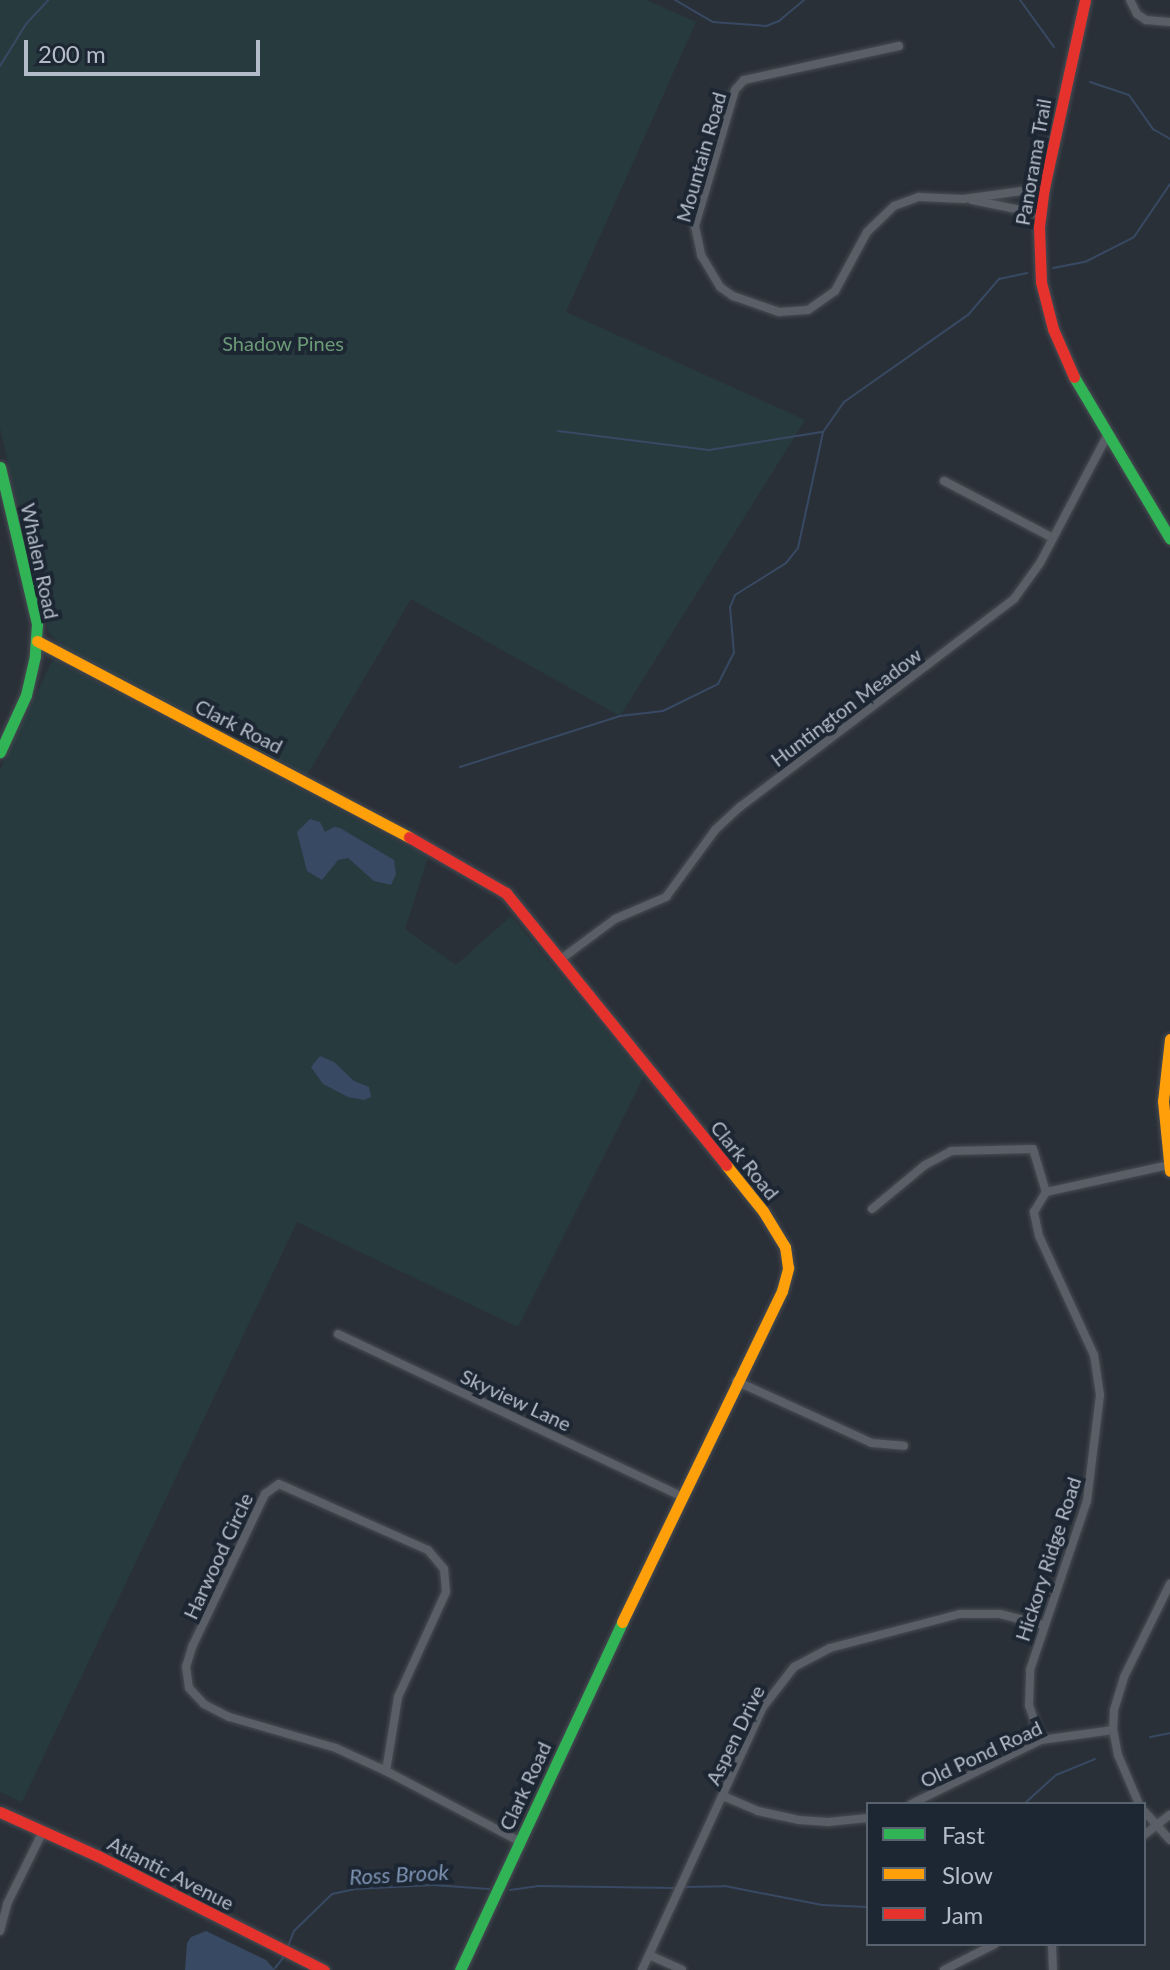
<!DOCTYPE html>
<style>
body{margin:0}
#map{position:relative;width:1170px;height:1970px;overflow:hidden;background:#2a3038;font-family:Lato,sans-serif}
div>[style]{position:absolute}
.green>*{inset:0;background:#273a3e}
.water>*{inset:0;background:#384963}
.stream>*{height:2px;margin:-1px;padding:0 1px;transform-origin:1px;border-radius:1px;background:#384963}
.roads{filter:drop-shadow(0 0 2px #484c53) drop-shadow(0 0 2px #484c53)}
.street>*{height:8px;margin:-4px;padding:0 4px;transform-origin:4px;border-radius:4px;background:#5a5e66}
.fast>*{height:11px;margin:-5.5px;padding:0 5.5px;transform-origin:5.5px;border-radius:5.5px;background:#30b455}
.slow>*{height:11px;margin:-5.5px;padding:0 5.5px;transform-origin:5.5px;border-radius:5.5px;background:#ff9f0a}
.jam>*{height:11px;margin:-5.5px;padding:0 5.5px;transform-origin:5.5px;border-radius:5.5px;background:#e5322d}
span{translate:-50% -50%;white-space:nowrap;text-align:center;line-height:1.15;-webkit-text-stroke:8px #1d2633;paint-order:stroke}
.street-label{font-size:20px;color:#b4bcc9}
.park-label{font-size:20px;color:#6b9a76}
.water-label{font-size:22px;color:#7c92b1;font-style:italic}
.legend{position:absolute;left:866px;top:1802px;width:280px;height:144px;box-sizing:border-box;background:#1d2633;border:2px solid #59626f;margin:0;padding:10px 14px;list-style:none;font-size:24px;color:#b4bcc9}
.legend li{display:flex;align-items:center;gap:16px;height:40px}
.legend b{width:40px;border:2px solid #59626f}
.scale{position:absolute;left:24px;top:40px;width:236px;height:36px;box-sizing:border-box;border:4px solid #b4bcc9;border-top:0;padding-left:10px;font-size:24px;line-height:28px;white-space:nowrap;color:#b4bcc9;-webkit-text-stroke:6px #1d2633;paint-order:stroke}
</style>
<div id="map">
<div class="green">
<div style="clip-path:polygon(0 0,646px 0,696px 22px,566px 312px,805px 420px,620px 716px,411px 599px,307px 775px,61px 646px,48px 632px,0 428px)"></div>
<div style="clip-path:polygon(53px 659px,428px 857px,405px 929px,456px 965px,511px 916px,644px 1076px,518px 1327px,297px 1222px,22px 1802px,0 1792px,0 770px)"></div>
</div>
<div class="water">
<div style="clip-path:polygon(310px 819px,320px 822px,325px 832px,334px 827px,340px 828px,394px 860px,396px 874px,391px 885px,374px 881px,348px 858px,338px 860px,322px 880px,307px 871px,297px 832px)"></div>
<div style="clip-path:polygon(320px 1056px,334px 1062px,354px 1081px,369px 1087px,371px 1097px,364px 1100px,348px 1097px,323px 1084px,311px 1067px)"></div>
<div style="clip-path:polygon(206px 1931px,266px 1960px,275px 1970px,185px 1970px,187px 1943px,191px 1937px)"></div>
</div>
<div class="stream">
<div style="left:675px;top:0;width:44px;rotate:30.1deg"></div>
<div style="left:713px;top:22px;width:53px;rotate:4.3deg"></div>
<div style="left:766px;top:26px;width:14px;rotate:-21deg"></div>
<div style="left:779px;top:21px;width:33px;rotate:-40deg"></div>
<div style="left:1020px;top:0;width:58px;rotate:54.1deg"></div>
<div style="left:0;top:66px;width:49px;rotate:-58.2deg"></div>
<div style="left:26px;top:24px;width:33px;rotate:-47deg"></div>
<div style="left:1090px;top:82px;width:41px;rotate:18.4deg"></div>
<div style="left:1129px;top:95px;width:42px;rotate:54.8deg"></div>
<div style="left:1153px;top:129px;width:20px;rotate:30deg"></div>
<div style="left:1053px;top:268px;width:33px;rotate:-11deg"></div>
<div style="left:1085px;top:262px;width:55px;rotate:-27deg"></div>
<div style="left:1134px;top:237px;width:64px;rotate:-55.8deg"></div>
<div style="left:558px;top:431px;width:152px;rotate:7.2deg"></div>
<div style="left:709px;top:450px;width:114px;rotate:-9.1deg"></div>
<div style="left:460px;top:767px;width:168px;rotate:-17.7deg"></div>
<div style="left:620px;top:716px;width:43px;rotate:-6.6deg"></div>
<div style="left:663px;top:711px;width:61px;rotate:-26.1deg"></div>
<div style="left:718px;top:684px;width:35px;rotate:-63deg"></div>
<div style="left:734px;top:653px;width:46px;rotate:-95deg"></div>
<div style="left:730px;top:607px;width:13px;rotate:-67deg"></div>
<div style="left:735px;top:595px;width:60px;rotate:-32.1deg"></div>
<div style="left:786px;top:563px;width:19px;rotate:-51deg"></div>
<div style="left:798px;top:548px;width:119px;rotate:-77.8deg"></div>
<div style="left:823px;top:432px;width:37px;rotate:-55deg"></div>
<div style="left:844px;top:402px;width:151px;rotate:-35.1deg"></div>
<div style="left:968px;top:315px;width:48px;rotate:-49.3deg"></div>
<div style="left:999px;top:279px;width:29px;rotate:-12deg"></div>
<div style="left:1150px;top:1737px;width:20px;rotate:-11deg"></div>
<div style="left:1024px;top:1804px;width:43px;rotate:-42.2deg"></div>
<div style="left:1056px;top:1775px;width:42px;rotate:-22.3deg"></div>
<div style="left:686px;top:1887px;width:39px;rotate:-1deg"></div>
<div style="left:725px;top:1886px;width:99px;rotate:11.1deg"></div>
<div style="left:822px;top:1905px;width:46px;rotate:2.5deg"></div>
<div style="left:510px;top:1890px;width:27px;rotate:-8deg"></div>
<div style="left:537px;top:1886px;width:137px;rotate:0.8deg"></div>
<div style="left:288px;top:1946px;width:16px;rotate:-68deg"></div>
<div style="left:294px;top:1931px;width:53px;rotate:-44.2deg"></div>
<div style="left:332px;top:1894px;width:24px;rotate:-12deg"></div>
<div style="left:355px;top:1889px;width:78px;rotate:-2.9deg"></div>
<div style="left:433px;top:1885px;width:56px;rotate:4.1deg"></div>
<div style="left:275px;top:1968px;width:13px;rotate:-51deg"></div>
</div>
<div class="roads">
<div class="street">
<div style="left:1130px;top:0;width:16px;rotate:63deg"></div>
<div style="left:1137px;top:14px;width:11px;rotate:34deg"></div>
<div style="left:1146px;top:20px;width:24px;rotate:5deg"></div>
<div style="left:899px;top:46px;width:159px;rotate:167.6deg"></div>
<div style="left:744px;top:80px;width:13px;rotate:132deg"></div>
<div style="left:735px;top:90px;width:142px;rotate:106.4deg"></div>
<div style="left:695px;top:226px;width:30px;rotate:78deg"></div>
<div style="left:701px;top:255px;width:37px;rotate:59deg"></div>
<div style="left:720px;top:287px;width:16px;rotate:35deg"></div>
<div style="left:733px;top:296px;width:49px;rotate:19.2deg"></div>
<div style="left:779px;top:312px;width:29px;rotate:-4deg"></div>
<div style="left:808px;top:310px;width:33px;rotate:-35deg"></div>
<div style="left:835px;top:291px;width:67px;rotate:-61.5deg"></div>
<div style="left:867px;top:232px;width:37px;rotate:-44deg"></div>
<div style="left:894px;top:206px;width:27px;rotate:-20deg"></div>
<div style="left:919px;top:197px;width:44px;rotate:2.6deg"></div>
<div style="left:963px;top:199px;width:82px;rotate:-7.7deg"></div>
<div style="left:972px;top:200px;width:69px;rotate:11.6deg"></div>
<div style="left:944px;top:481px;width:123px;rotate:27.6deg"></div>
<div style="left:561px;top:959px;width:67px;rotate:-36.5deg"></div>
<div style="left:615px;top:919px;width:56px;rotate:-23.3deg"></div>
<div style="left:666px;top:897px;width:83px;rotate:-53.8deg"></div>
<div style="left:715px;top:830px;width:34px;rotate:-43deg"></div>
<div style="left:740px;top:807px;width:344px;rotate:-37.2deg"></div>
<div style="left:1014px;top:599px;width:44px;rotate:-54.2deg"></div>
<div style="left:1040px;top:563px;width:141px;rotate:-62.2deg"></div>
<div style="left:872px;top:1209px;width:69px;rotate:-39.7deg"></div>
<div style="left:925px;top:1165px;width:30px;rotate:-28deg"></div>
<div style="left:951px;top:1151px;width:82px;rotate:-1.4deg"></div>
<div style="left:1033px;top:1149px;width:45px;rotate:73.2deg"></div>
<div style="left:338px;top:1334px;width:379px;rotate:25.3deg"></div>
<div style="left:736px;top:1381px;width:149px;rotate:24.5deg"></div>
<div style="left:872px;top:1443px;width:32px;rotate:5deg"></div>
<div style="left:279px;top:1484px;width:163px;rotate:23.9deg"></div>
<div style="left:428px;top:1550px;width:25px;rotate:50deg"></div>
<div style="left:444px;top:1569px;width:23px;rotate:85deg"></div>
<div style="left:446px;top:1592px;width:115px;rotate:114.6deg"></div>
<div style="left:398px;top:1697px;width:75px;rotate:99.2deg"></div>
<div style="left:386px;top:1771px;width:55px;rotate:-155.3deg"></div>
<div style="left:336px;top:1748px;width:111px;rotate:-163.8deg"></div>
<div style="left:229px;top:1717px;width:28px;rotate:-153deg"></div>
<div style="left:204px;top:1704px;width:22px;rotate:-133deg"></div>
<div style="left:189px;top:1688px;width:21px;rotate:-98deg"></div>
<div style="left:186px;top:1667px;width:21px;rotate:-73deg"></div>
<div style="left:192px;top:1647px;width:170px;rotate:-64.5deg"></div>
<div style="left:265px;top:1494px;width:17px;rotate:-36deg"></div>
<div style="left:1041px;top:1740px;width:36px;rotate:-109deg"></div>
<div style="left:1029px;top:1706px;width:36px;rotate:-88deg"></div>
<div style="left:1030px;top:1670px;width:178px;rotate:-71.4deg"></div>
<div style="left:1087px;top:1501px;width:107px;rotate:-83deg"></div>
<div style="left:1100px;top:1395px;width:40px;rotate:-98.5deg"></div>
<div style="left:1094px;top:1355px;width:131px;rotate:-114.8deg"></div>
<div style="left:1039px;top:1236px;width:25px;rotate:-102deg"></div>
<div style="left:1034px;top:1212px;width:23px;rotate:-59deg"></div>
<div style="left:1046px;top:1192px;width:126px;rotate:-12.4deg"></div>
<div style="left:386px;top:1771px;width:150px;rotate:27.8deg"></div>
<div style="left:723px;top:1796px;width:38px;rotate:23deg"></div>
<div style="left:758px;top:1811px;width:42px;rotate:12.4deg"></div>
<div style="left:799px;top:1820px;width:29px;rotate:4deg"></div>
<div style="left:828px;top:1822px;width:40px;rotate:-5.7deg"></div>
<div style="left:911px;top:1804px;width:145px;rotate:-26.2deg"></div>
<div style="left:1041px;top:1740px;width:73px;rotate:-7.9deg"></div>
<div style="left:1139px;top:1804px;width:53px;rotate:-113.2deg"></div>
<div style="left:1118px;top:1755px;width:25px;rotate:-101deg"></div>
<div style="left:1113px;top:1730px;width:20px;rotate:-87deg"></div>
<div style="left:1114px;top:1710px;width:34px;rotate:-73deg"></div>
<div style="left:1124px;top:1677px;width:104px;rotate:-63.7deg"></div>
<div style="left:1144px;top:1811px;width:39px;rotate:48deg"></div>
<div style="left:1144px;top:1835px;width:33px;rotate:-38deg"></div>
<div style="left:0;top:1931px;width:28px;rotate:-75deg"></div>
<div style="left:7px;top:1904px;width:81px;rotate:-63.7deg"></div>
<div style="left:1052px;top:1944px;width:26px;rotate:88deg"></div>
<div style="left:649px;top:1955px;width:36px;rotate:24deg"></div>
<div style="left:642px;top:1970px;width:289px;rotate:-65.3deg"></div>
<div style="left:763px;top:1707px;width:51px;rotate:-52.2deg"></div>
<div style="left:794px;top:1667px;width:41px;rotate:-27.8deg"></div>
<div style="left:830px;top:1648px;width:134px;rotate:-14.7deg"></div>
<div style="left:960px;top:1614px;width:40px"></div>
<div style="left:1000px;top:1614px;width:44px;rotate:14.3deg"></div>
<div style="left:944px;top:1970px;width:57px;rotate:-27deg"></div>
</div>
<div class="fast">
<div style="left:1074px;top:377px;width:188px;rotate:59.3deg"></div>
<div style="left:0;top:467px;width:161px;rotate:76.7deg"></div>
<div style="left:37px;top:624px;width:32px;rotate:94deg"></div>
<div style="left:35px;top:656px;width:40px;rotate:103deg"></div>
<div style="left:26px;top:695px;width:63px;rotate:114.5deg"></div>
<div style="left:460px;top:1970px;width:384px;rotate:-65deg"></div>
</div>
<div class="slow">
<div style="left:37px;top:641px;width:420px;rotate:27.8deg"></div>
<div style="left:1170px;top:1039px;width:62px;rotate:96.4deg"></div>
<div style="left:1163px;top:1101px;width:70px;rotate:84.3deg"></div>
<div style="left:622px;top:1622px;width:368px;rotate:-64.2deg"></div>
<div style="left:782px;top:1291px;width:24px;rotate:-75deg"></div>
<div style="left:788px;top:1268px;width:21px;rotate:-98deg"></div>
<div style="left:785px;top:1247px;width:42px;rotate:-121.4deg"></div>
<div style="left:763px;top:1211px;width:59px;rotate:-128.8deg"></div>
</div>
<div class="jam">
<div style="left:1074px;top:377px;width:52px;rotate:-113.6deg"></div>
<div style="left:1053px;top:329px;width:49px;rotate:-104.3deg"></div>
<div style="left:1041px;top:282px;width:55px;rotate:-92.1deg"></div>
<div style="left:1039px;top:227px;width:39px;rotate:-83deg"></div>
<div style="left:1044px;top:188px;width:192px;rotate:-77.7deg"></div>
<div style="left:409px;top:837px;width:112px;rotate:30deg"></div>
<div style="left:506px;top:893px;width:350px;rotate:51deg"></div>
<div style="left:0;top:1812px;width:107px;rotate:24.2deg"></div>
<div style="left:98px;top:1856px;width:253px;rotate:26.8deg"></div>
</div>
</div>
<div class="street-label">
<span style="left:701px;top:157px;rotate:-74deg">Mountain Road</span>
<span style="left:1033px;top:162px;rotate:-80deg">Panorama Trail</span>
<span style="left:40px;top:561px;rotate:78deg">Whalen Road</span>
<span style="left:846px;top:707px;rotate:-37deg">Huntington Meadow</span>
<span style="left:239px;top:726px;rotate:27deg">Clark Road</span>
<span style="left:745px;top:1160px;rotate:51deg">Clark Road</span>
<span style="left:516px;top:1400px;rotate:25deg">Skyview Lane</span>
<span style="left:218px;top:1556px;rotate:-65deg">Harwood Circle</span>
<span style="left:1048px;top:1559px;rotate:-72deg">Hickory Ridge Road</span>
<span style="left:735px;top:1735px;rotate:-64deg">Aspen Drive</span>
<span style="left:981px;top:1754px;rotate:-25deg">Old Pond Road</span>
<span style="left:525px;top:1786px;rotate:-65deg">Clark Road</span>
<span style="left:171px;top:1873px;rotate:27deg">Atlantic Avenue</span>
</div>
<div class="park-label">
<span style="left:283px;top:343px">Shadow Pines</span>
</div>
<div class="water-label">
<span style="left:399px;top:1874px;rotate:-3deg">Ross Brook</span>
</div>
<ul class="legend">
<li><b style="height:10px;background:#30b455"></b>Fast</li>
<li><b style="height:10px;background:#ff9f0a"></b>Slow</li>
<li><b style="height:10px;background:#e5322d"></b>Jam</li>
</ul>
<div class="scale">200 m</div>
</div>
